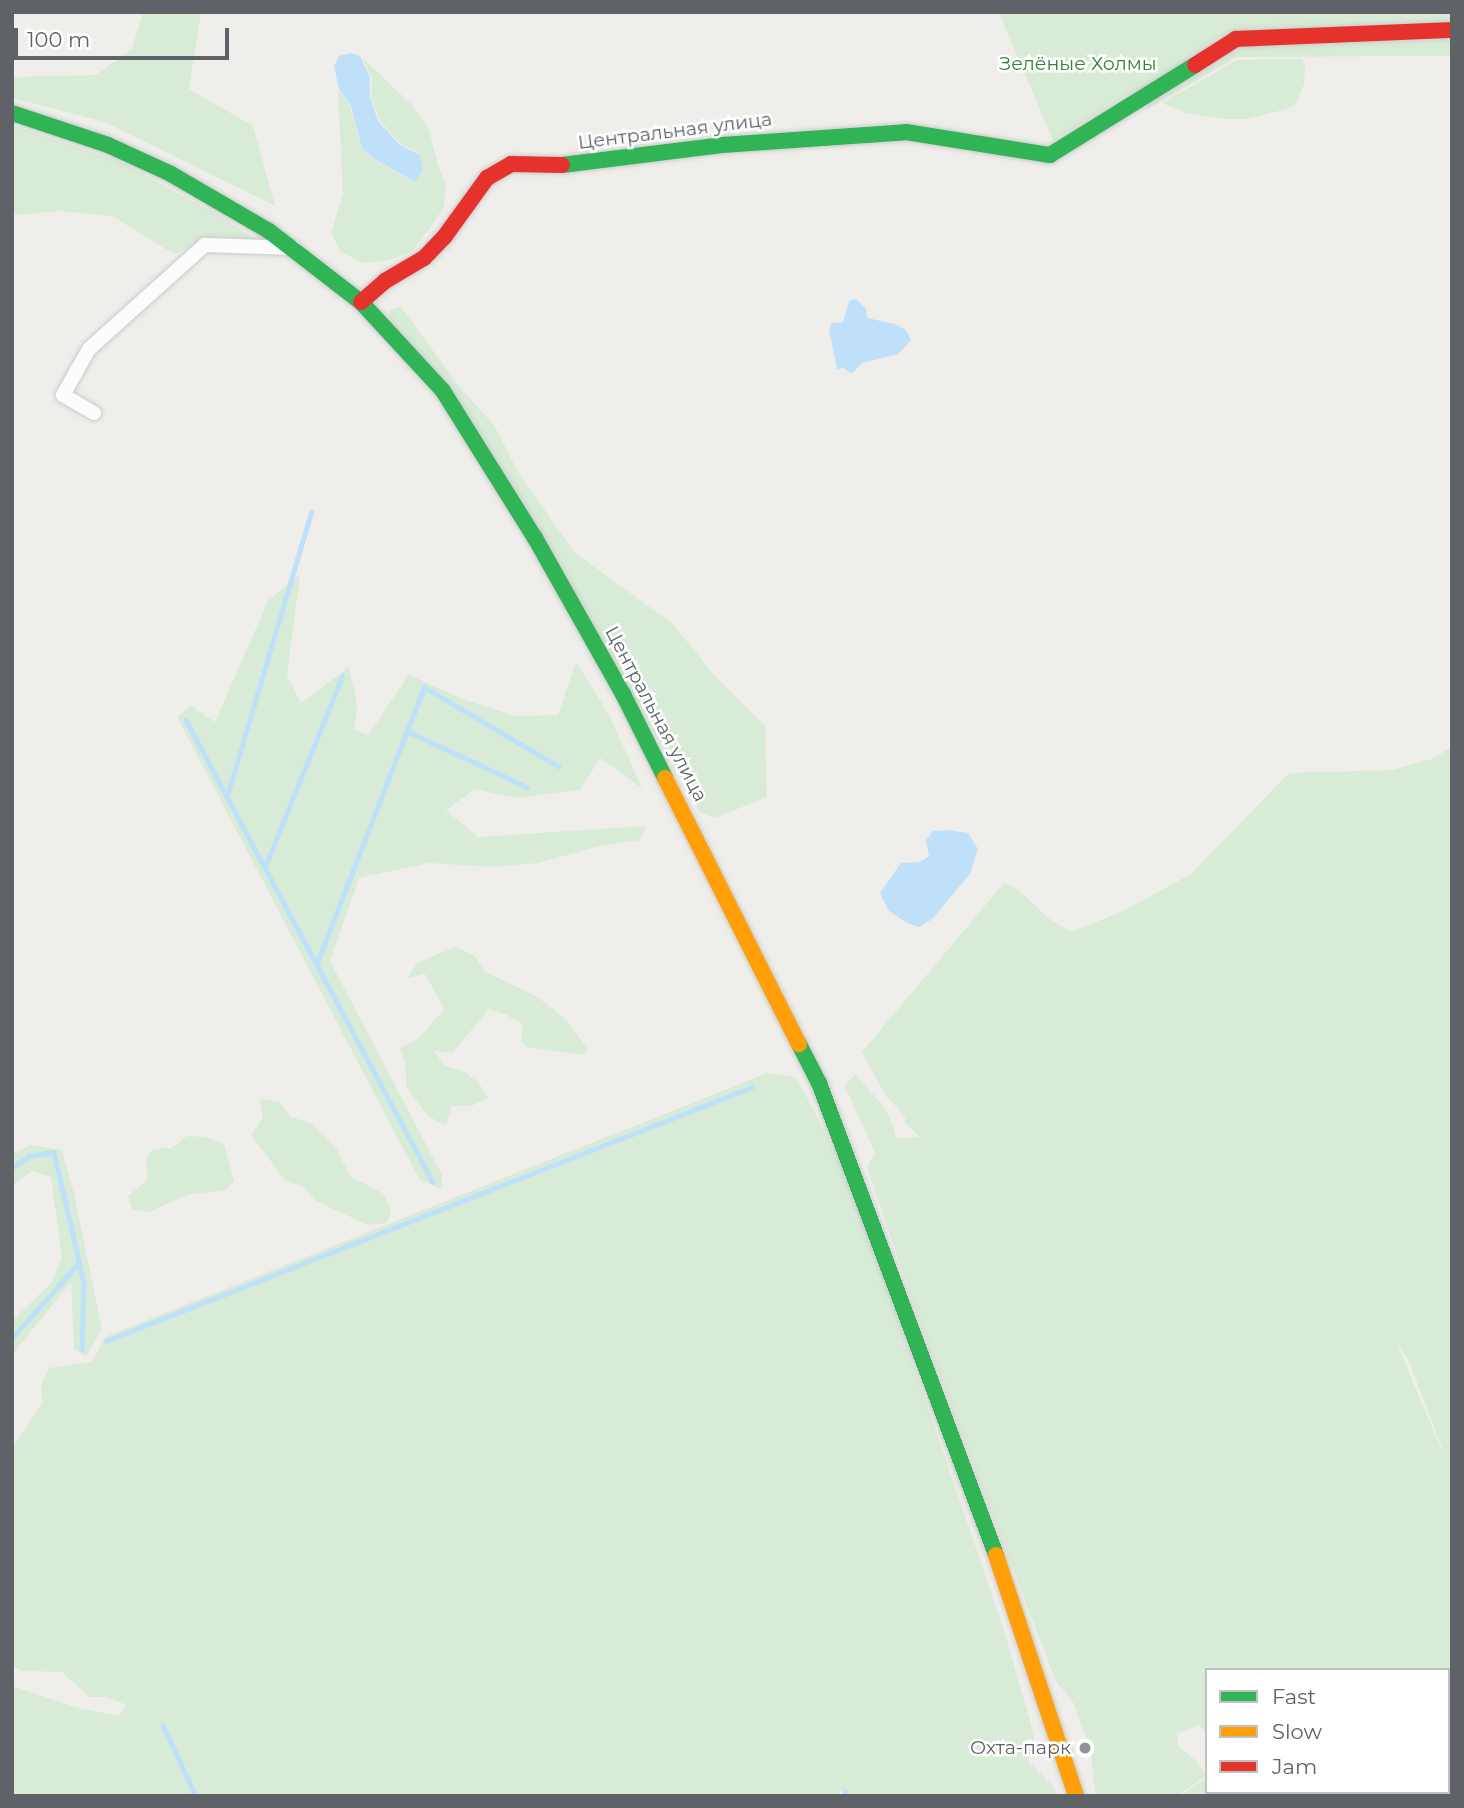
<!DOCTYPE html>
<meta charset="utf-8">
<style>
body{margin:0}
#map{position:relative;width:1464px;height:1808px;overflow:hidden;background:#efeeea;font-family:Montserrat,sans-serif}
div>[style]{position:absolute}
.green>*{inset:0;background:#d8ebd6}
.water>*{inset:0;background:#bfe0f9}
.stream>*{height:4.5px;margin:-2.25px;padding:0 2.25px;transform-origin:2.25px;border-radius:2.25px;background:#bfe0f9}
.roads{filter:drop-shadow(0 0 2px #cbcccc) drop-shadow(0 0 2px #cbcccc)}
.street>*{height:14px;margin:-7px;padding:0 7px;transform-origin:7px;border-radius:7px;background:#fdfcfc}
.fast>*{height:16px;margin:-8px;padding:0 8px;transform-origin:8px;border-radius:8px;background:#30b455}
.slow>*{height:16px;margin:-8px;padding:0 8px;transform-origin:8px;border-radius:8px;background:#ff9f0a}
.jam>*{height:16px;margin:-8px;padding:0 8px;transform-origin:8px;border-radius:8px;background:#e5322d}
.dots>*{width:19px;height:19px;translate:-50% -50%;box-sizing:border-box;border:4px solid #fff;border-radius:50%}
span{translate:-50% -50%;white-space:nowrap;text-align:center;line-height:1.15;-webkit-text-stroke:5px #fff;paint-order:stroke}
.park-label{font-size:19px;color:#348238}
.street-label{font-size:19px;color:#5f6368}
.poi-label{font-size:19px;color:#5f6368}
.right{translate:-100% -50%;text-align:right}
.frame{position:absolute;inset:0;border:14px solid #5f6368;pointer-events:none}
.legend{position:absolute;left:1205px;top:1668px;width:245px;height:126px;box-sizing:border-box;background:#fff;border:2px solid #bfc1c3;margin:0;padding:9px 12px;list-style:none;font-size:21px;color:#5f6368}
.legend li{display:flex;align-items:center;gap:14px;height:35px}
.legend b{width:35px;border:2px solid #bfc1c3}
.scale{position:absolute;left:14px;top:28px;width:215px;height:32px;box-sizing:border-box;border:4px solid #5f6368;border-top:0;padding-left:9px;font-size:21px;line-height:24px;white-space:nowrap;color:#5f6368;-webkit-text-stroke:5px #fff;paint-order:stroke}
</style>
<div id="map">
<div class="green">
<div style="clip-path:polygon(143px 12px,201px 12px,189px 89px,253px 126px,275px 206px,105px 122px,12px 98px,12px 77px,96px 75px,132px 49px)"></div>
<div style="clip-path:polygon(999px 12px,1452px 12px,1452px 56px,1237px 57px,1148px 109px,1135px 90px,1053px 141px)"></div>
<div style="clip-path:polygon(362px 57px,415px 108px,429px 130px,438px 165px,446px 185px,444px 207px,432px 225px,412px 251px,387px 261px,363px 263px,340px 251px,331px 233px,343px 193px,338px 89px,350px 106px,362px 148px,376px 161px,415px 183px,423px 170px,420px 154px,401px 144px,380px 121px,371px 97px,372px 78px)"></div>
<div style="clip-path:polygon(1302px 59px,1305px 64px,1304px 84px,1296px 104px,1287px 109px,1246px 119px,1225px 119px,1186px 113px,1162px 103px,1237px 60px)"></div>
<div style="clip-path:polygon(12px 125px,123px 163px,218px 215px,255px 239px,210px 238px,174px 254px,112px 216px,60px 211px,17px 215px,12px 212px)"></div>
<div style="clip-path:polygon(401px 307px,462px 390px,494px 425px,518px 472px,575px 553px,673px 624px,713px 674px,765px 726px,767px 797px,715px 818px,700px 812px,532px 522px,390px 322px,389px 310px)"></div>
<div style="clip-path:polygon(300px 574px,287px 675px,301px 703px,349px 667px,357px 705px,354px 730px,368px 735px,409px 675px,463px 699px,515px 716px,558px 715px,576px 662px,609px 715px,642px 788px,600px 758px,580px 790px,517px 798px,475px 789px,446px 810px,478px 837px,646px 826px,640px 840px,596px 847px,538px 863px,491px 867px,429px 863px,359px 878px,330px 961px,442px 1175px,441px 1189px,419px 1179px,177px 717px,191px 706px,215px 722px,268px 601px)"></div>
<div style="clip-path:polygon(evenodd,1452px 747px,1452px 1796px,1180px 1796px,1207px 1777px,1207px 1792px,1448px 1792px,1448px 1670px,1207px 1670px,1207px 1732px,1198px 1725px,1177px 1734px,1178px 1746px,1196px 1761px,1207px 1775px,1177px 1796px,1096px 1796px,1090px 1748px,1072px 1700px,1056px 1682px,919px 1320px,867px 1167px,875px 1153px,845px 1086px,855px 1074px,885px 1108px,893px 1125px,896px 1138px,920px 1137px,905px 1123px,905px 1117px,884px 1093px,862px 1052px,1004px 883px,1019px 890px,1048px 918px,1071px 932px,1121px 912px,1191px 874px,1289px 773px,1392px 770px,1432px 759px,1452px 747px,1396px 1342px,1408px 1359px,1442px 1448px,1441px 1448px,1396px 1342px)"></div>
<div style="clip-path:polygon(456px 947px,474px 955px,484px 971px,537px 997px,552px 1008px,567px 1020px,588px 1050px,582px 1055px,526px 1047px,521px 1041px,523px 1025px,507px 1015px,489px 1009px,453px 1052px,434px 1051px,445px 1066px,463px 1071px,478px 1082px,488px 1098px,471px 1106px,452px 1106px,446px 1125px,429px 1117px,406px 1087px,406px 1067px,400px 1048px,418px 1039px,444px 1009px,425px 974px,407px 978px,418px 962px)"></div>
<div style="clip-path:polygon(767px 1073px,790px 1076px,798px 1080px,851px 1183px,1003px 1627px,1034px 1735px,1028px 1761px,1053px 1786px,1058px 1796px,849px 1796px,850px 1793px,840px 1791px,838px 1796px,12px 1796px,12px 1686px,75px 1707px,118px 1716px,127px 1705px,105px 1697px,89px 1697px,62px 1672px,23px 1671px,12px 1666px,12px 1447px,42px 1404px,41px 1385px,49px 1368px,92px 1362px,105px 1337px)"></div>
<div style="clip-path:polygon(260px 1099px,279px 1101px,291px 1117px,310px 1123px,325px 1136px,337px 1150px,350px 1176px,384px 1194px,391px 1211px,387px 1223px,368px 1225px,316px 1201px,303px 1187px,285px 1180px,251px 1135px,263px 1118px)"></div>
<div style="clip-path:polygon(187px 1136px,207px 1137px,224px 1144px,234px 1181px,226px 1190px,188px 1195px,148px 1212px,132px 1210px,128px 1196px,148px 1179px,146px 1158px,153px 1149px,172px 1148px)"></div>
<div style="clip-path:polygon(30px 1145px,62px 1150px,74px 1194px,102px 1329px,86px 1357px,74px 1349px,71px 1282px,12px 1355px,12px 1321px,52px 1282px,62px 1256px,51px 1177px,32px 1171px,12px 1185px,12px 1155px)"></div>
</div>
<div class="water">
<div style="clip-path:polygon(351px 53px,360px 56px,370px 77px,370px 97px,378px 121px,400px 145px,420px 155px,423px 170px,415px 182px,376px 160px,362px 148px,351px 106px,339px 89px,334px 66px,339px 56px)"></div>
<div style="clip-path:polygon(856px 299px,866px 309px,867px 318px,895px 324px,906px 330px,911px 340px,898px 354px,862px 363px,852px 374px,843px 368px,837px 369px,829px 330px,832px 323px,843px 322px,849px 301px)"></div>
<div style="clip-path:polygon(947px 830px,968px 833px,978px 849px,970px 874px,932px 919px,919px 927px,907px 923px,889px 911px,880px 893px,901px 863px,920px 862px,929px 856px,926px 840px,933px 831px)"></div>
</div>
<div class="stream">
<div style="left:186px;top:720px;width:524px;rotate:61.87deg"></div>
<div style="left:407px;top:731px;width:132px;rotate:25deg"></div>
<div style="left:227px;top:796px;width:296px;rotate:-73.5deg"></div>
<div style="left:265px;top:867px;width:206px;rotate:-68deg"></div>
<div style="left:317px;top:963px;width:296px;rotate:-68.8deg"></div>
<div style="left:424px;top:687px;width:156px;rotate:30.5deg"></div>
<div style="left:12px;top:1168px;width:21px;rotate:-35deg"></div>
<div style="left:29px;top:1156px;width:25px;rotate:-9deg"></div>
<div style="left:54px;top:1152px;width:134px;rotate:77.1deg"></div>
<div style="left:84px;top:1283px;width:66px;rotate:91.7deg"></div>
<div style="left:12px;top:1338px;width:101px;rotate:-48.2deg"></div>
<div style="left:106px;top:1341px;width:694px;rotate:-21.46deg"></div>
<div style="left:163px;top:1725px;width:78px;rotate:65.1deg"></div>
<div style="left:844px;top:1796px;width:4px;rotate:-76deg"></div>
</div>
<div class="roads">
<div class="street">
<div style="left:94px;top:413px;width:36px;rotate:-150deg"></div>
<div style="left:63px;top:395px;width:53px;rotate:-60.5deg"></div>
<div style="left:89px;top:349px;width:156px;rotate:-41.9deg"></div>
<div style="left:205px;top:245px;width:89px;rotate:1.9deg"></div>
</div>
<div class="fast">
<div style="left:12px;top:113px;width:101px;rotate:18.4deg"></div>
<div style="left:108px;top:145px;width:69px;rotate:24.7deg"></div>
<div style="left:171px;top:174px;width:113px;rotate:30.2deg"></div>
<div style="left:269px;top:231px;width:116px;rotate:37.7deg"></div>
<div style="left:361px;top:302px;width:121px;rotate:47.3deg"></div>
<div style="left:443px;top:391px;width:173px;rotate:58deg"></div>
<div style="left:535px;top:538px;width:179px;rotate:60.6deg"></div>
<div style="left:623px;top:694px;width:94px;rotate:63.4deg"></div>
<div style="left:562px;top:165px;width:161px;rotate:-7.1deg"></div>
<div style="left:722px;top:145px;width:184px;rotate:-4deg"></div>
<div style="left:906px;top:132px;width:146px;rotate:9.1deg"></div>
<div style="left:1050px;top:155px;width:171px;rotate:-31.8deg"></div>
<div style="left:799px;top:1044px;width:44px;rotate:62.9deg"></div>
<div style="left:819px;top:1083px;width:504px;rotate:69.44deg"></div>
</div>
<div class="slow">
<div style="left:665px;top:778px;width:298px;rotate:63.3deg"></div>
<div style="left:996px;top:1555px;width:254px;rotate:71.6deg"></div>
</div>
<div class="jam">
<div style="left:1195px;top:65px;width:49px;rotate:-32.4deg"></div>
<div style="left:1236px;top:39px;width:216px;rotate:-2.4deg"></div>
<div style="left:361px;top:302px;width:32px;rotate:-41deg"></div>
<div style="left:385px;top:281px;width:45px;rotate:-30.5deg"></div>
<div style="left:424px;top:258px;width:30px;rotate:-46deg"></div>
<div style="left:445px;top:236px;width:72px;rotate:-54.1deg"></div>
<div style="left:487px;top:178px;width:28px;rotate:-30deg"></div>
<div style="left:511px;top:164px;width:51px;rotate:1.1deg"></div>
</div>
</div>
<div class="dots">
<div style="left:1085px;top:1748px;background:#919496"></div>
</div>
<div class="park-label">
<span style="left:1078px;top:64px">Зелёные Холмы</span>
</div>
<div class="street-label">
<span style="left:675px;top:131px;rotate:-7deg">Центральная улица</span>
<span style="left:656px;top:714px;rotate:62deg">Центральная улица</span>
</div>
<div class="poi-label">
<span class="right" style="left:1071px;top:1748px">Охта-парк</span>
</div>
<div class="frame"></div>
<ul class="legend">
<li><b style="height:9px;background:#30b455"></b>Fast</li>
<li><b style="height:9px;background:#ff9f0a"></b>Slow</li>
<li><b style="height:9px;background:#e5322d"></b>Jam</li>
</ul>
<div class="scale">100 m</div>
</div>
